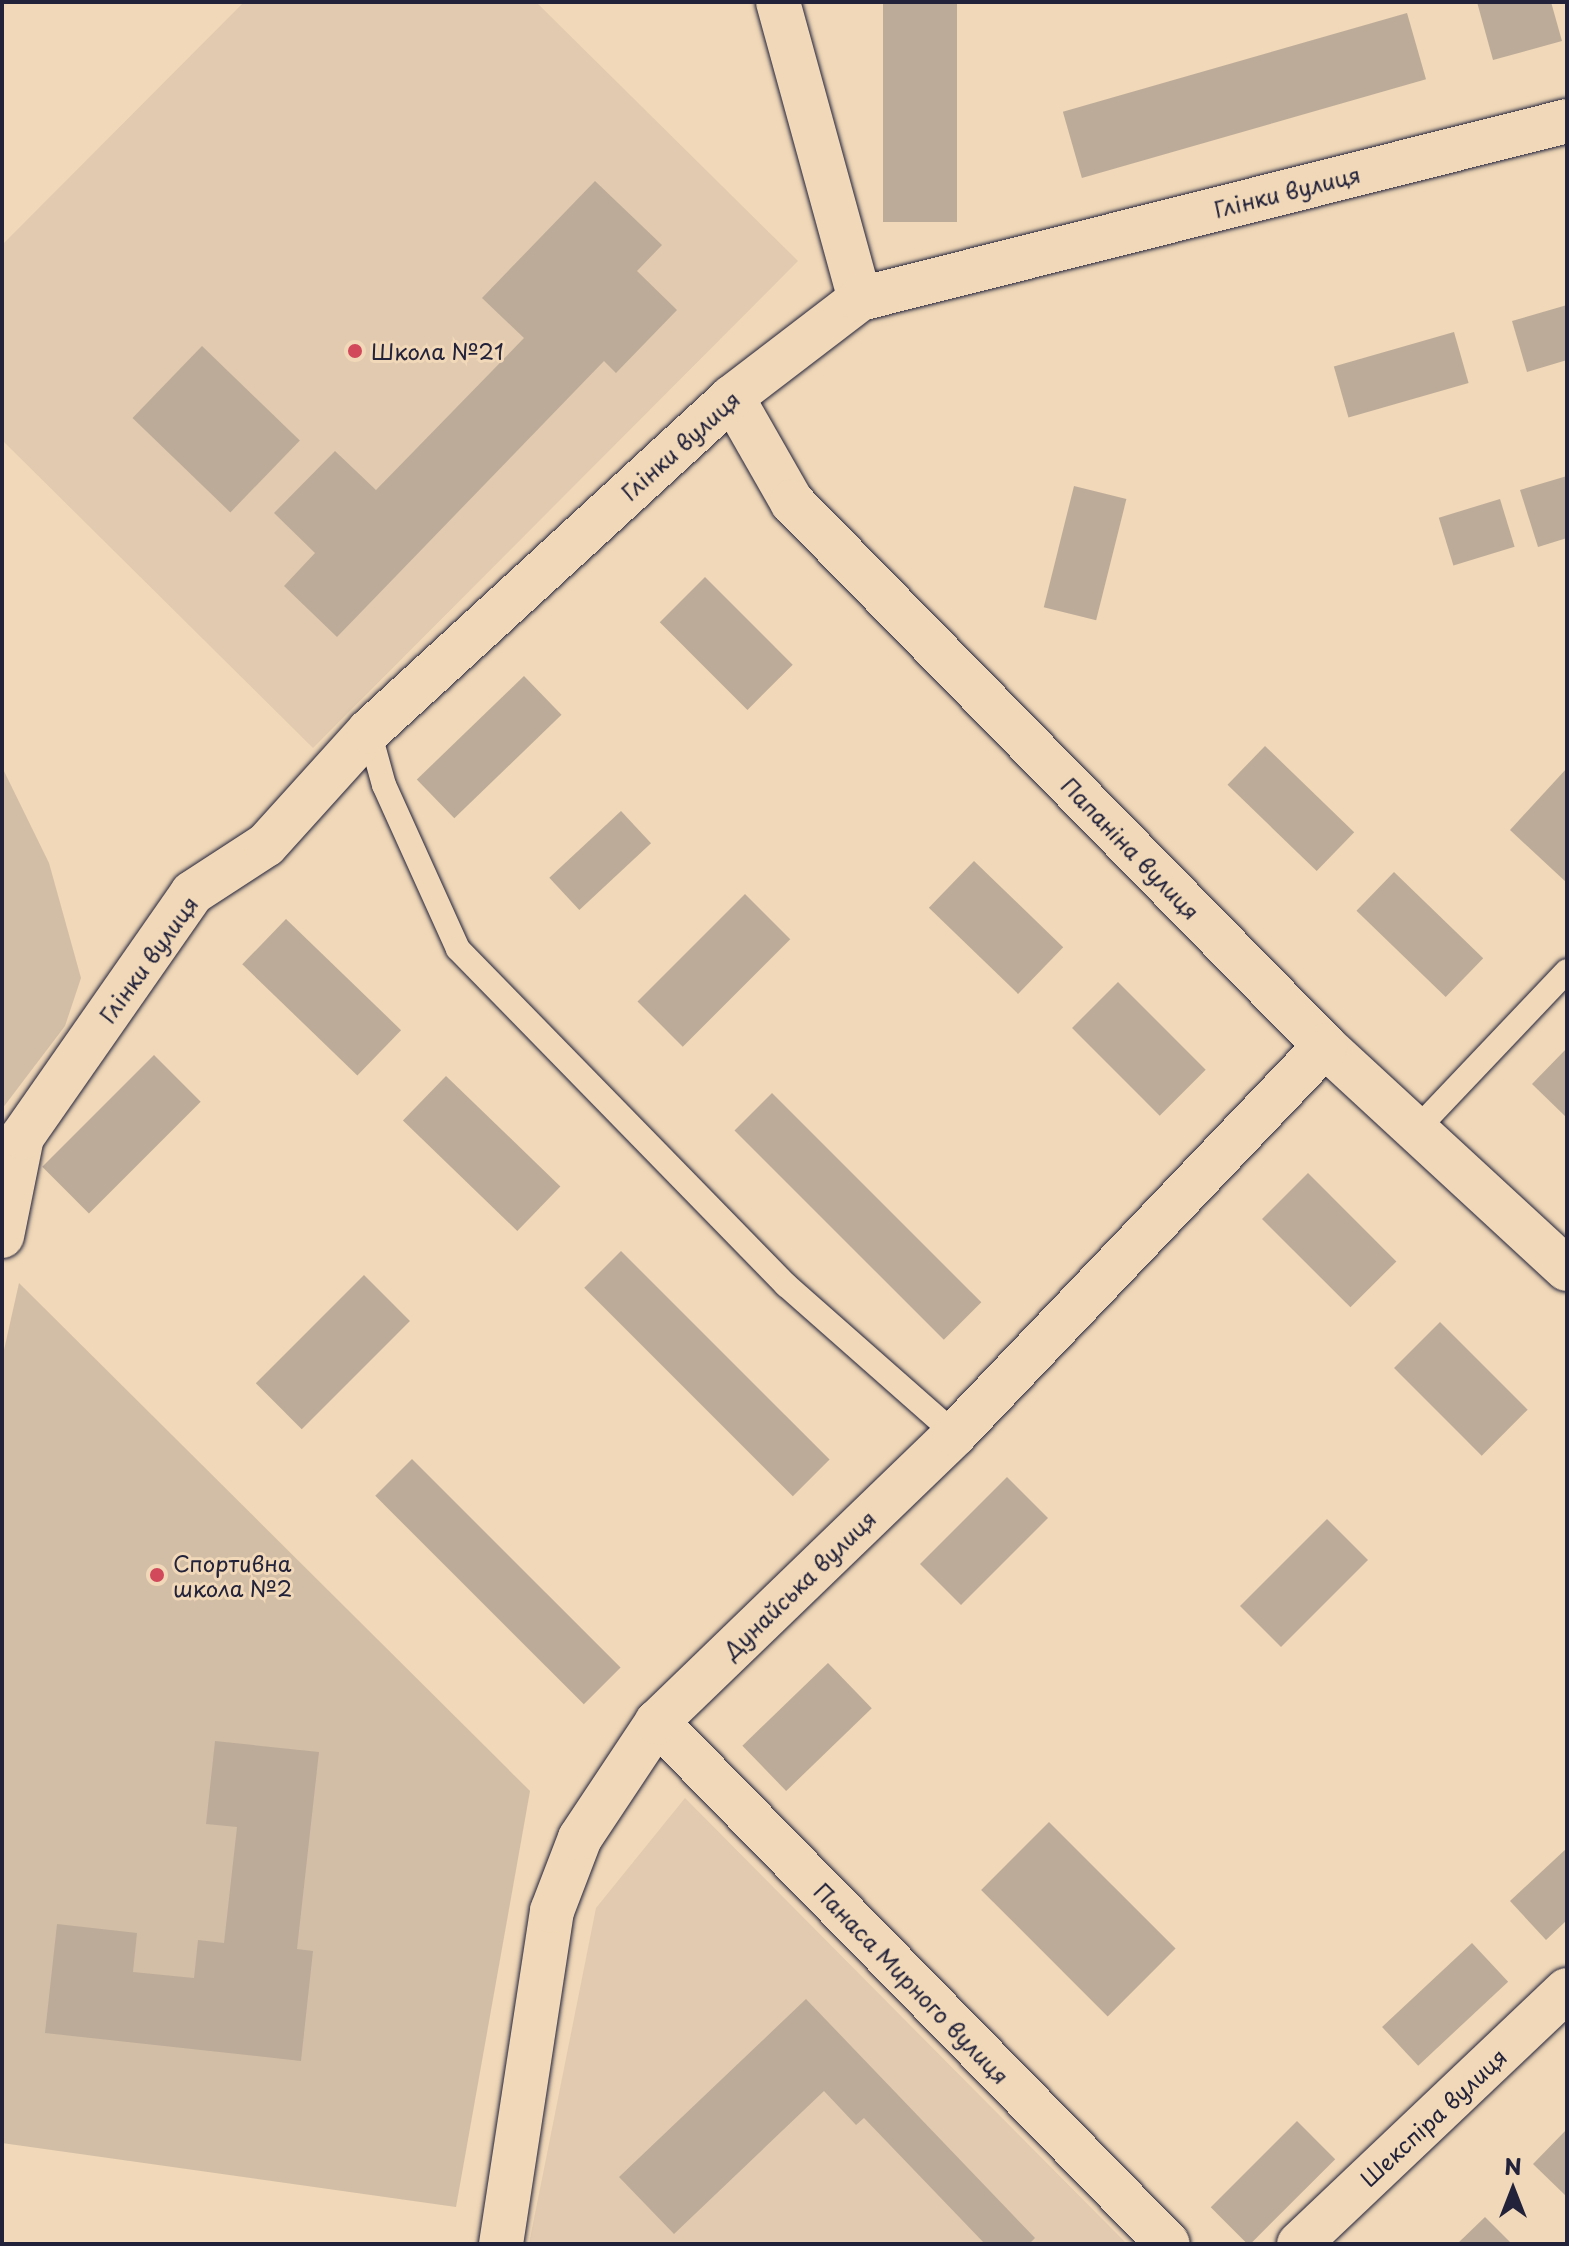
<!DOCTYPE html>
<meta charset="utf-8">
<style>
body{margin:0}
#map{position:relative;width:1569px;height:2246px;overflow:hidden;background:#f0d8b8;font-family:"Playpen Sans",sans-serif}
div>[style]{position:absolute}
.built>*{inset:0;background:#e1caaf}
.green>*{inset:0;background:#d2bea6}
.building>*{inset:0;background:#bdab99;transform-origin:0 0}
.roads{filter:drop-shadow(0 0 2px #22223b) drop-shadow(0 0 2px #22223b)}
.lane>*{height:24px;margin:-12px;padding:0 12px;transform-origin:12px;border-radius:12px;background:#f0d8b8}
.street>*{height:44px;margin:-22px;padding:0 22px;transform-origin:22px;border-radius:22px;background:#f0d8b8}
.dots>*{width:22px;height:22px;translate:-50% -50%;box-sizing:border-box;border:4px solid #f0d8b8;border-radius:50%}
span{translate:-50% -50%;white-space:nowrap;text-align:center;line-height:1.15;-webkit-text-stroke:6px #f0d8b8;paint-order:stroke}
.street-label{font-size:22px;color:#22223b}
.poi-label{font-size:22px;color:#22223b}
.left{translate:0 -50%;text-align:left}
.frame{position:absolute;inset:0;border:4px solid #22223b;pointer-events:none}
.north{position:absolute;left:1473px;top:2150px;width:80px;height:80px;-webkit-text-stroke:6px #f0d8b8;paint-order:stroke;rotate:0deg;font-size:22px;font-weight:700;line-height:32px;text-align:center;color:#22223b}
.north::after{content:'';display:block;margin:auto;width:28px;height:36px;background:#22223b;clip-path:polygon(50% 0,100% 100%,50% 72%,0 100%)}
</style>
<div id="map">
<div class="built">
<div style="clip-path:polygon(244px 2px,536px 2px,798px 261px,313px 748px,2px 440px,2px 245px)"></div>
<div style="clip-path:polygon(685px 1798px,1127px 2244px,529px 2244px,596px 1908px)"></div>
</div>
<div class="green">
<div style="clip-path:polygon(2px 767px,49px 863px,81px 978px,65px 1026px,2px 1109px)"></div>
<div style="clip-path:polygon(19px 1283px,530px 1791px,456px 2207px,2px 2143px,2px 1359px)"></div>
</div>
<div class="building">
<div style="left:883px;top:2px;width:74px;height:220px"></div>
<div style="clip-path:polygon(1477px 2px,1551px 2px,1562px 41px,1493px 60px)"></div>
<div style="left:1407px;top:13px;width:69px;height:358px;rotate:74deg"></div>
<div style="clip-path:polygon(595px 181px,662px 245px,637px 271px,677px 310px,616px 373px,604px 361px,337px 637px,284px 586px,315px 553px,274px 513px,335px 451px,376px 490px,524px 338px,482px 298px)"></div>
<div style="clip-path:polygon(1567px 305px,1567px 360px,1527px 372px,1512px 321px)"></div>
<div style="left:1454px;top:332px;width:53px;height:125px;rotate:74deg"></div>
<div style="left:202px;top:346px;width:136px;height:100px;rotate:44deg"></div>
<div style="clip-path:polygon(1567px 476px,1567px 538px,1538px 547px,1520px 490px)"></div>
<div style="left:1074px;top:486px;width:54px;height:125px;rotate:14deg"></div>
<div style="left:1500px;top:499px;width:50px;height:64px;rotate:73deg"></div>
<div style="left:705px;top:577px;width:124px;height:64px;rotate:45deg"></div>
<div style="left:524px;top:676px;width:54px;height:149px;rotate:46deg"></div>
<div style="left:1265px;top:746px;width:124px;height:54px;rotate:44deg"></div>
<div style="clip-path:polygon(1567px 768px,1567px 883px,1510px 830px)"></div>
<div style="left:621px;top:811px;width:44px;height:98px;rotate:47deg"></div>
<div style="left:974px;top:861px;width:124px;height:65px;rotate:44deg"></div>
<div style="left:1394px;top:872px;width:124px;height:54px;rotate:44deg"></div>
<div style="left:745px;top:894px;width:64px;height:152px;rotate:45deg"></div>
<div style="left:286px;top:919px;width:160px;height:63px;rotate:44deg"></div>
<div style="left:1118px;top:982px;width:124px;height:65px;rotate:45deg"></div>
<div style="clip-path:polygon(1567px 1048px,1567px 1118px,1532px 1084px)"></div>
<div style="left:154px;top:1055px;width:66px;height:158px;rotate:45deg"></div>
<div style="left:446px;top:1076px;width:159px;height:62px;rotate:44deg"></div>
<div style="left:772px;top:1093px;width:296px;height:53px;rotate:45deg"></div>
<div style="left:1308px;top:1173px;width:125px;height:65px;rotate:45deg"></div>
<div style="left:621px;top:1251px;width:295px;height:52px;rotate:45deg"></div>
<div style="left:364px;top:1275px;width:65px;height:153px;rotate:45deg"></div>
<div style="left:1440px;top:1322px;width:124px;height:65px;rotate:45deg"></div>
<div style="left:412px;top:1459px;width:295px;height:52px;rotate:45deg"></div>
<div style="left:1007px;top:1477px;width:58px;height:123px;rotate:45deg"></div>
<div style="left:1327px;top:1519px;width:58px;height:123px;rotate:45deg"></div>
<div style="left:828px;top:1663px;width:63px;height:119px;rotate:46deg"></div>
<div style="clip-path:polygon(215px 1741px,319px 1752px,297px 1949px,313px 1951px,301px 2061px,45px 2033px,57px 1924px,137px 1933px,133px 1972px,194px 1978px,198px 1940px,224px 1943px,237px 1827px,206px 1824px)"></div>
<div style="left:1049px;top:1822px;width:179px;height:96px;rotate:45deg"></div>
<div style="clip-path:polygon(1567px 1848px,1567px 1920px,1546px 1940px,1510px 1901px)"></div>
<div style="left:1472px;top:1943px;width:53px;height:123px;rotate:47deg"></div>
<div style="clip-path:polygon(806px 1999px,1035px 2238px,1029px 2244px,985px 2244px,864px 2118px,856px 2125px,824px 2091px,674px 2234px,619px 2177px)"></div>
<div style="left:1297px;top:2121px;width:54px;height:122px;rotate:45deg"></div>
<div style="clip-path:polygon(1567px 2129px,1567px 2197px,1533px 2164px)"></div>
<div style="clip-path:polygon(1485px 2217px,1512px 2244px,1457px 2244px)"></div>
</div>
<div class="roads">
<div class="lane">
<div style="left:369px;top:731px;width:56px;rotate:74.5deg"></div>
<div style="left:384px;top:785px;width:180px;rotate:65.7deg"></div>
<div style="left:458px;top:949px;width:470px;rotate:45.7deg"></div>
<div style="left:786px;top:1285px;width:225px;rotate:41.4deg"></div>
<div style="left:1416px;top:1130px;width:219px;rotate:-46.5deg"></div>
</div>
<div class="street">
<div style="left:778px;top:2px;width:308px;rotate:74.6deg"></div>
<div style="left:732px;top:397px;width:121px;rotate:60.3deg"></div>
<div style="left:792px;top:502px;width:762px;rotate:45.59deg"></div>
<div style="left:1325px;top:1046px;width:329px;rotate:42.7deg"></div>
<div style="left:2px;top:1236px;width:101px;rotate:-78.6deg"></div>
<div style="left:22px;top:1137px;width:297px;rotate:-55.1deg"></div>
<div style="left:192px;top:893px;width:88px;rotate:-33deg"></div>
<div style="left:266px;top:845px;width:154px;rotate:-47.9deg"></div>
<div style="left:369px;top:731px;width:493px;rotate:-42.6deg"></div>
<div style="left:732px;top:397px;width:161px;rotate:-37.4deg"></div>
<div style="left:860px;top:299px;width:729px;rotate:-14.13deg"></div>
<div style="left:657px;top:1722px;width:730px;rotate:45.61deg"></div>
<div style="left:501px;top:2244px;width:337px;rotate:-81.3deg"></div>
<div style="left:552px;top:1911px;width:78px;rotate:-69deg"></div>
<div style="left:580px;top:1838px;width:139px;rotate:-56.4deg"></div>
<div style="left:657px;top:1722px;width:414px;rotate:-44deg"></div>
<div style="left:955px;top:1434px;width:536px;rotate:-46.36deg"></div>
<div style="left:1299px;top:2244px;width:369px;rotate:-43.5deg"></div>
</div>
</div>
<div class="dots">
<div style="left:355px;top:351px;background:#d1495b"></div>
<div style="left:157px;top:1575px;background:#d1495b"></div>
</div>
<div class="street-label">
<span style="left:1287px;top:191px;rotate:-14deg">Глінки вулиця</span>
<span style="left:680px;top:445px;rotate:-42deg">Глінки вулиця</span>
<span style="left:1131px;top:848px;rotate:46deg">Папаніна вулиця</span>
<span style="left:148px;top:959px;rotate:-54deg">Глінки вулиця</span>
<span style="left:799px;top:1584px;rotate:-44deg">Дунайська вулиця</span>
<span style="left:912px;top:1983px;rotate:46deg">Панаса Мирного вулиця</span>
<span style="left:1433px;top:2117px;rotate:-43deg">Шекспіра вулиця</span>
</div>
<div class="poi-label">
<span class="left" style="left:371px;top:351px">Школа №21</span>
<span class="left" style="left:173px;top:1575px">Спортивна<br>школа №2</span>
</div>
<div class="frame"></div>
<div class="north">N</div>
</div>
